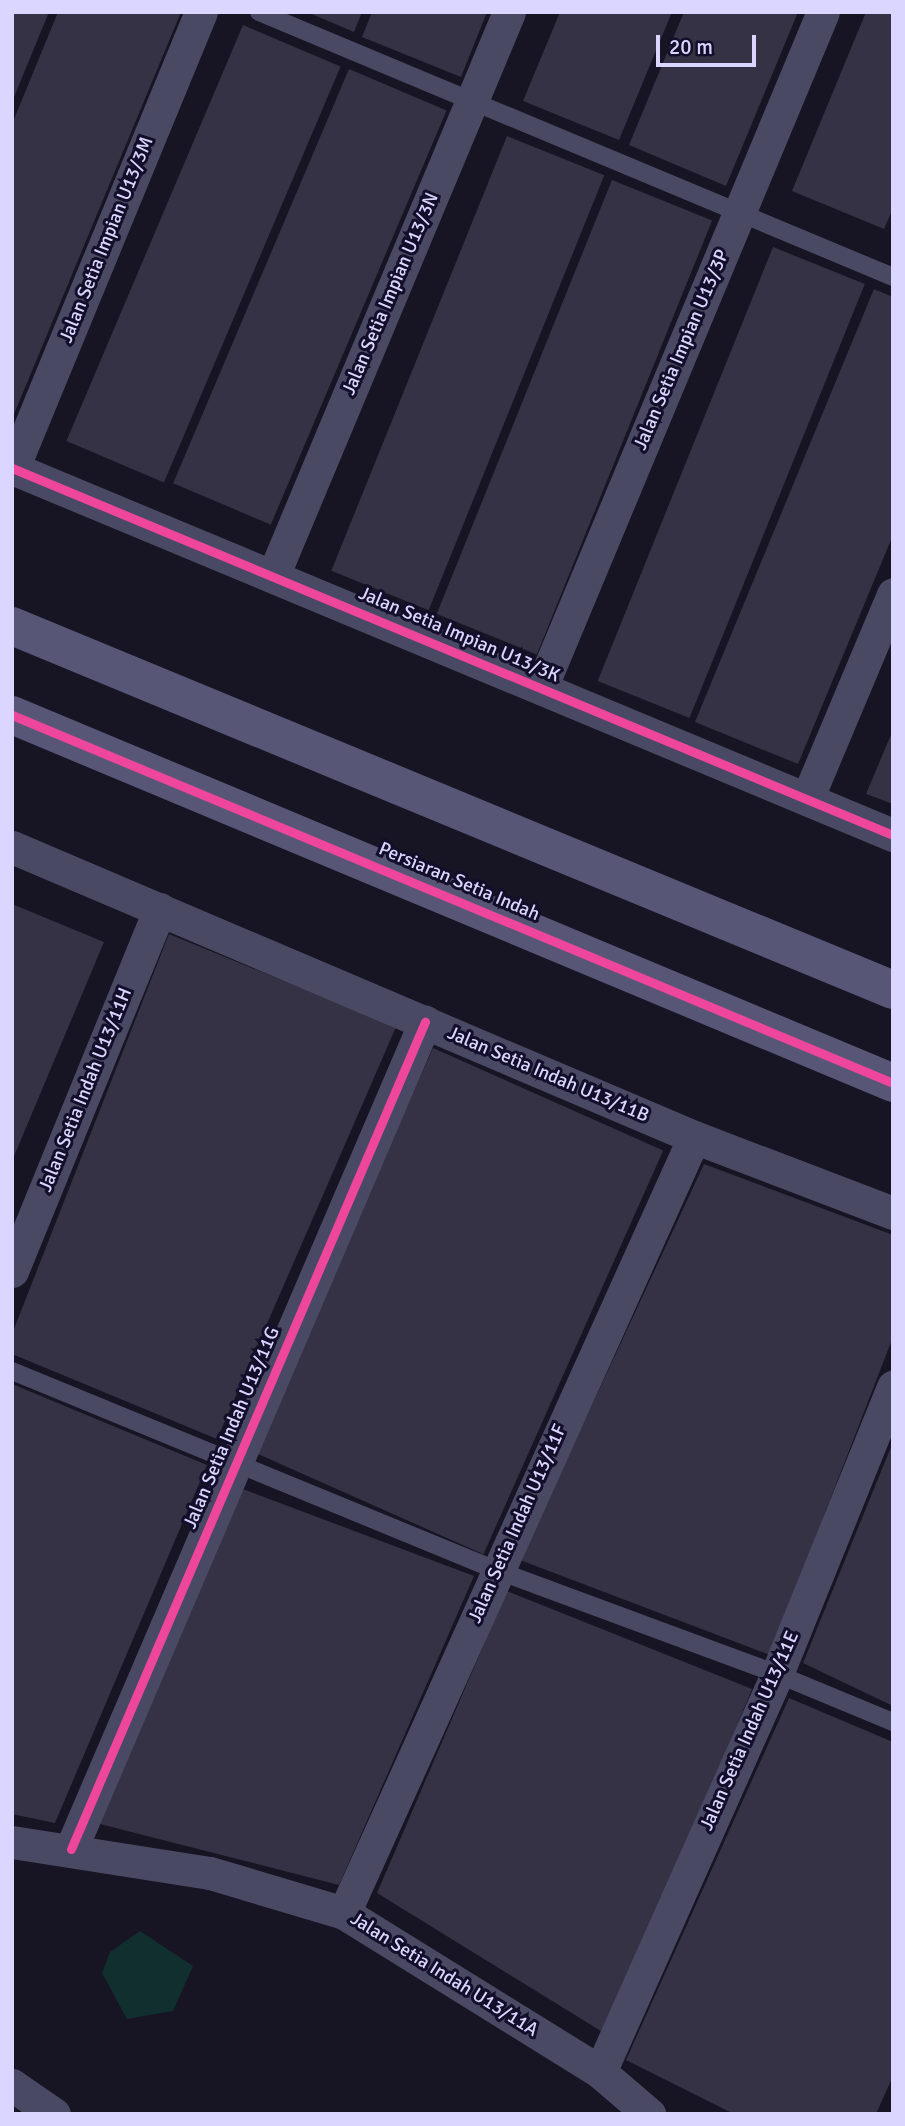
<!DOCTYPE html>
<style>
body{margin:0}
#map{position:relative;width:905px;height:2126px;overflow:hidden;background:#171423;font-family:Signika,sans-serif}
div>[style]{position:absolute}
.green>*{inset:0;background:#122f2f}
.building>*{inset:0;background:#353245;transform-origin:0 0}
.lane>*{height:18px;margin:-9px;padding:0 9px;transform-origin:9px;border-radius:9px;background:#4a4964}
.street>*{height:33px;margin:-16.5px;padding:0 16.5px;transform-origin:16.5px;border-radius:16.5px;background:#4a4964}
.secondary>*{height:38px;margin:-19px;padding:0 19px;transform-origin:19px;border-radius:19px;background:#585676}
.cycleway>*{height:9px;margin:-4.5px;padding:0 4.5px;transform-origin:4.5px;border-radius:4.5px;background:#ed469a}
span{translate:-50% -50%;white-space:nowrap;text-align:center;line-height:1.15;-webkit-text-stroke:6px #130e29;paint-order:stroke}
.street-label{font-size:19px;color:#dad6ff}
.frame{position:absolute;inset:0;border:14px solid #dad6ff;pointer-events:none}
.scale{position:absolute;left:656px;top:35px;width:100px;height:32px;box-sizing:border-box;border:4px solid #dad6ff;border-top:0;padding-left:9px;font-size:21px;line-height:24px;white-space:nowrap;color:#dad6ff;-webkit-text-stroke:5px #130e29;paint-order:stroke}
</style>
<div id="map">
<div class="green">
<div style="clip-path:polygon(140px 1931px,193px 1966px,173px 2011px,127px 2019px,102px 1973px,110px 1952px)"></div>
</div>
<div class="building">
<div style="clip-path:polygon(12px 12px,49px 12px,12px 102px)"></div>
<div style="clip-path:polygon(58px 12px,181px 12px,12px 419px,12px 124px)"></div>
<div style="clip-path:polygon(307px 12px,362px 12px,354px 32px)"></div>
<div style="clip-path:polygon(372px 12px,487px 12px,461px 77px,362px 37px)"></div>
<div style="clip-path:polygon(560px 12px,672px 12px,619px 140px,523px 101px)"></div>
<div style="clip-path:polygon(684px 12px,798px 12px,726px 186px,629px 145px)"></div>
<div style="clip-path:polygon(866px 12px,893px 12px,893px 208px,884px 229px,792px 191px)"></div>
<div style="left:243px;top:25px;width:106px;height:452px;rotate:23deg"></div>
<div style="left:349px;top:69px;width:106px;height:450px;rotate:23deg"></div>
<div style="left:507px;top:136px;width:105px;height:469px;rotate:22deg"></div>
<div style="left:612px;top:180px;width:108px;height:468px;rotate:22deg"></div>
<div style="left:773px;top:247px;width:99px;height:468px;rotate:22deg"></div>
<div style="clip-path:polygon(874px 289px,893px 297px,893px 535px,798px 764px,695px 722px)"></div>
<div style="clip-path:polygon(893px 730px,893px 804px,866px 794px)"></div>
<div style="clip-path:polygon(12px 904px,104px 942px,12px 1161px)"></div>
<div style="clip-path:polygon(169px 934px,396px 1027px,217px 1439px,12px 1354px,12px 1334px)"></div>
<div style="left:433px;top:1048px;width:252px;height:442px;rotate:24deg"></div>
<div style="clip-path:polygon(704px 1164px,893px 1235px,893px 1337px,770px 1655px,520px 1560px)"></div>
<div style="clip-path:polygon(12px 1384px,207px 1465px,55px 1823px,12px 1814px)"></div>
<div style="clip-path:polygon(893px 1442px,893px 1706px,803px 1663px)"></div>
<div style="clip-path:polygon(240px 1488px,474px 1576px,339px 1885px,100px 1824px)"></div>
<div style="clip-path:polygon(507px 1591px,752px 1689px,609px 2036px,377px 1893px)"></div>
<div style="clip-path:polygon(789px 1698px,893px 1742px,893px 2076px,876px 2114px,734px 2114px,626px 2060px)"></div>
</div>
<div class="lane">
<div style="left:259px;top:12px;width:687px;rotate:22.68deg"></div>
<div style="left:12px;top:1371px;width:523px;rotate:22.35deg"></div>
<div style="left:496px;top:1570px;width:300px;rotate:20.3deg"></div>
<div style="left:777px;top:1674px;width:126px;rotate:22.5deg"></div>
</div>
<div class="street">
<div style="left:12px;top:468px;width:954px;rotate:22.62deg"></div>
<div style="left:13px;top:468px;width:493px;rotate:-67.6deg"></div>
<div style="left:273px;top:576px;width:611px;rotate:-67.29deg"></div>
<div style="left:541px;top:688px;width:732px;rotate:-67.36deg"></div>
<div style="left:807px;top:799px;width:222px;rotate:-67.2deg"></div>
<div style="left:12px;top:847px;width:741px;rotate:23.04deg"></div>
<div style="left:694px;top:1137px;width:213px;rotate:20.9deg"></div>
<div style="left:12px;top:1271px;width:391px;rotate:-67.8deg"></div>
<div style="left:12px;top:1842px;width:200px;rotate:8.9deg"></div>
<div style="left:210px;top:1873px;width:140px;rotate:16.6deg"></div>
<div style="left:344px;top:1913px;width:301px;rotate:31.8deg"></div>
<div style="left:600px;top:2072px;width:65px;rotate:40.6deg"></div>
<div style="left:71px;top:1849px;width:900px;rotate:-66.83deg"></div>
<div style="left:344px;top:1913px;width:851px;rotate:-65.72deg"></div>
<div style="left:600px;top:2072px;width:436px;rotate:-66deg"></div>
<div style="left:777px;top:1674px;width:310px;rotate:-68deg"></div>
<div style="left:12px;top:2085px;width:51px;rotate:34.6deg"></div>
</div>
<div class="secondary">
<div style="left:12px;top:626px;width:953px;rotate:22.45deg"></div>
<div style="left:12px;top:715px;width:955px;rotate:22.67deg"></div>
</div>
<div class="cycleway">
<div style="left:12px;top:468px;width:954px;rotate:22.62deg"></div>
<div style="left:12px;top:715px;width:955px;rotate:22.67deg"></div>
<div style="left:71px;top:1849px;width:900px;rotate:-66.83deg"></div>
</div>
<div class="street-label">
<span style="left:107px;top:240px;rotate:-68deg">Jalan Setia Impian U13/3M</span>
<span style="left:391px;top:294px;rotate:-67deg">Jalan Setia Impian U13/3N</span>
<span style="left:682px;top:350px;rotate:-67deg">Jalan Setia Impian U13/3P</span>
<span style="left:459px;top:635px;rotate:23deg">Jalan Setia Impian U13/3K</span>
<span style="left:459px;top:882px;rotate:23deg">Persiaran Setia Indah</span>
<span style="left:548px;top:1075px;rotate:23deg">Jalan Setia Indah U13/11B</span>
<span style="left:86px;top:1090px;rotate:-68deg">Jalan Setia Indah U13/11H</span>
<span style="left:232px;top:1428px;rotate:-67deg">Jalan Setia Indah U13/11G</span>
<span style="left:518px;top:1524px;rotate:-66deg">Jalan Setia Indah U13/11F</span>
<span style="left:750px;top:1731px;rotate:-66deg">Jalan Setia Indah U13/11E</span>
<span style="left:444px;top:1975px;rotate:32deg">Jalan Setia Indah U13/11A</span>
</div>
<div class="frame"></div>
<div class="scale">20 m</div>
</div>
